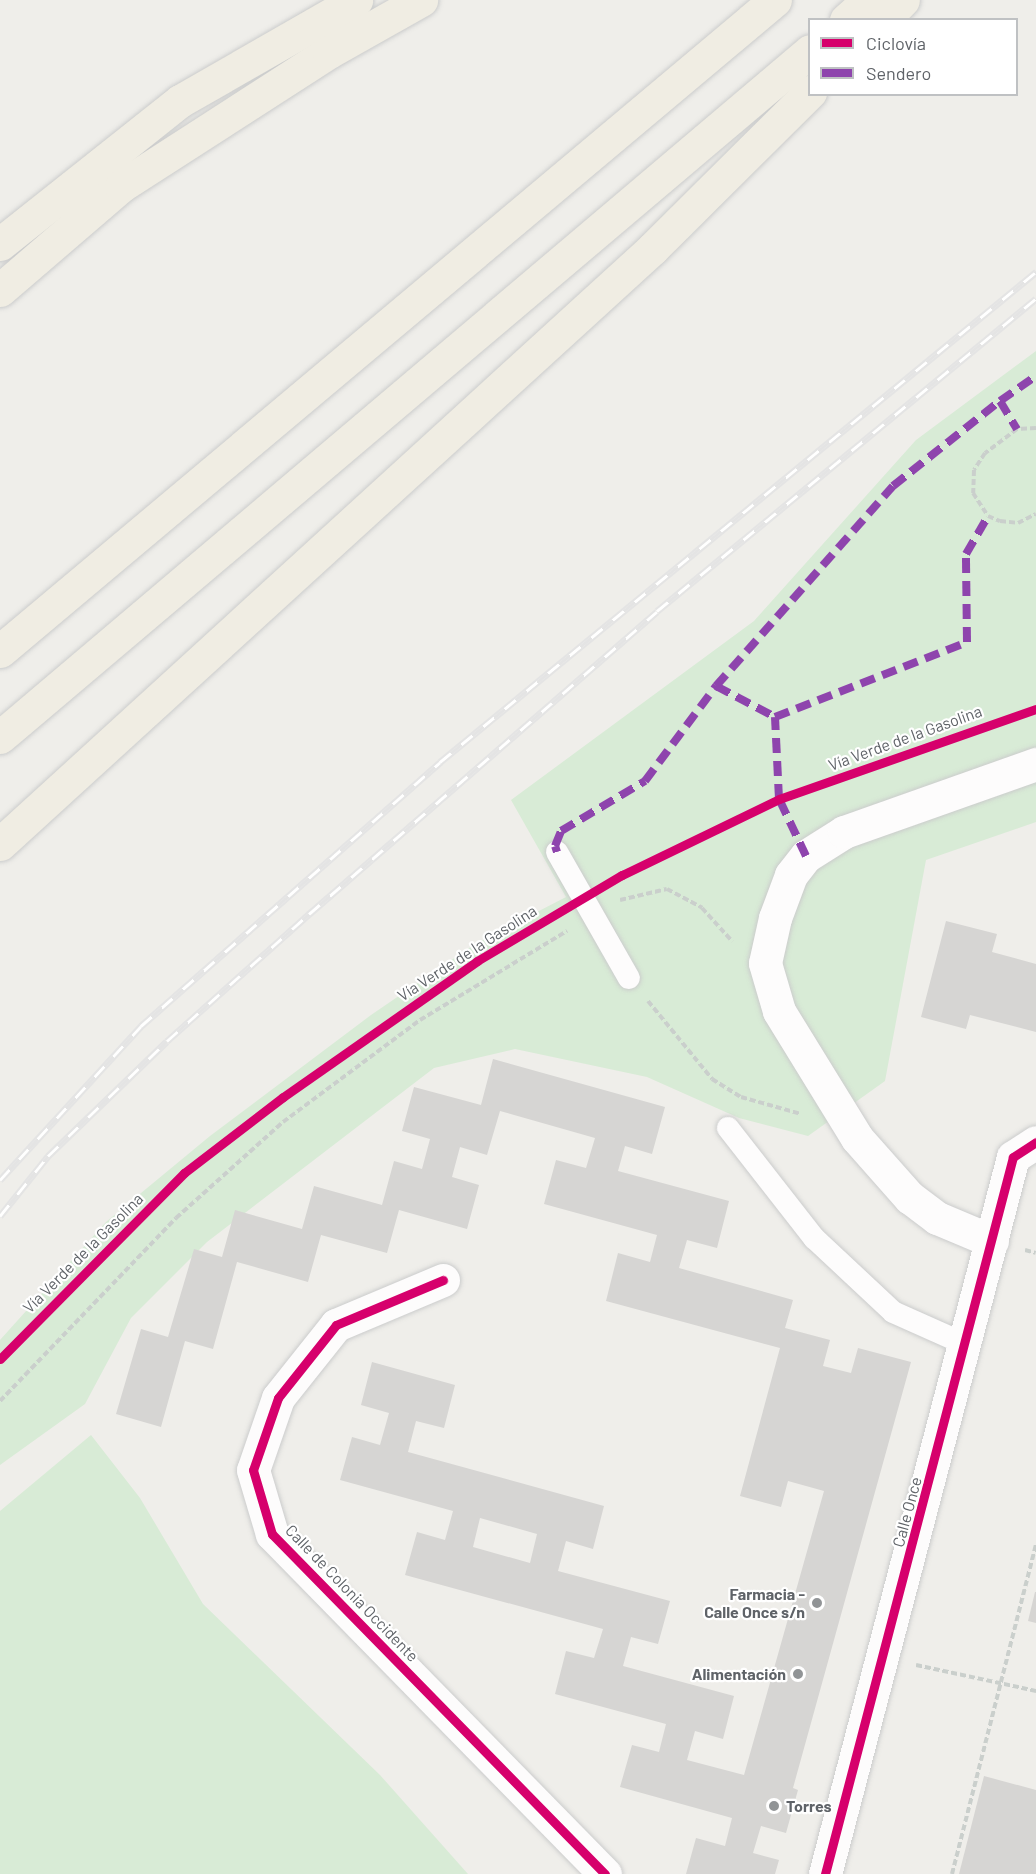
<!DOCTYPE html>
<meta charset="utf-8">
<style>
body{margin:0}
#map{position:relative;width:1036px;height:1874px;overflow:hidden;background:#efeeea;font-family:Barlow,sans-serif}
div>[style]{position:absolute}
.green>*{inset:0;background:#d8ebd6}
.building>*{inset:0;background:#d6d5d3}
.path>*{height:4px;margin-top:-2px;transform-origin:0;background:repeating-linear-gradient(90deg,#cacfcc 0 6px,transparent 0 9px)}
.roads{filter:drop-shadow(0 0 2px #cbcccc) drop-shadow(0 0 2px #cbcccc)}
.lane>*{height:22px;margin:-11px;padding:0 11px;transform-origin:11px;border-radius:11px;background:#fdfcfc}
.street>*{height:33px;margin:-16.5px;padding:0 16.5px;transform-origin:16.5px;border-radius:16.5px;background:#fdfcfc}
.highway>*{height:33px;margin:-16.5px;padding:0 16.5px;transform-origin:16.5px;border-radius:16.5px;background:#f0ede3}
.rail>*{height:7px;margin-top:-3.5px;transform-origin:0;background:repeating-linear-gradient(90deg,#fff 0 14px,#e4e4e4 0 28px);box-sizing:border-box;border-block:2px solid #e4e4e4}
.bridges{filter:drop-shadow(0 0 2px #cbcccc) drop-shadow(0 0 2px #cbcccc)}
.lane-bridge>*{height:22px;margin:-11px;padding:0 11px;transform-origin:11px;border-radius:11px;background:#fdfcfc}
.quiet>*{height:8px;margin-top:-4px;transform-origin:0;background:repeating-linear-gradient(90deg,#8e44ad 0 15px,transparent 0 23px)}
.cycleway>*{height:9px;margin:-4.5px;padding:0 4.5px;transform-origin:4.5px;border-radius:4.5px;background:#d6006c}
.dots>*{width:16px;height:16px;translate:-50% -50%;box-sizing:border-box;border:3px solid #fff;border-radius:50%}
span{translate:-50% -50%;white-space:nowrap;text-align:center;line-height:1.15;-webkit-text-stroke:4.5px #fff;paint-order:stroke}
.street-label{font-size:16px;color:#5f6368}
.poi-label{font-size:16px;color:#5f6368;font-weight:700}
.right{translate:-100% -50%;text-align:right}
.left{translate:0 -50%;text-align:left}
.legend{position:absolute;left:808px;top:18px;width:210px;height:78px;box-sizing:border-box;background:#fff;border:2px solid #bfc1c3;margin:0;padding:8px 10px;list-style:none;font-size:18px;color:#5f6368}
.legend li{display:flex;align-items:center;gap:12px;height:30px}
.legend b{width:30px;border:2px solid #bfc1c3}
</style>
<div id="map">
<div class="green">
<div style="clip-path:polygon(1036px 351px,1036px 822px,926px 860px,885px 1081px,808px 1136px,739px 1118px,647px 1077px,515px 1049px,434px 1068px,207px 1242px,131px 1318px,85px 1404px,0 1465px,0 1340px,106px 1222px,210px 1136px,371px 1015px,475px 944px,566px 897px,511px 800px,754px 621px,916px 440px)"></div>
<div style="clip-path:polygon(91px 1435px,140px 1498px,203px 1604px,380px 1775px,468px 1874px,0 1874px,0 1511px)"></div>
</div>
<div class="building">
<div style="clip-path:polygon(946px 921px,997px 934px,992px 952px,1036px 964px,1036px 1032px,970px 1015px,966px 1029px,921px 1017px)"></div>
<div style="clip-path:polygon(evenodd,493px 1059px,665px 1107px,652px 1154px,625px 1146px,618px 1171px,729px 1201px,717px 1248px,687px 1240px,679px 1268px,793px 1300px,785px 1328px,830px 1340px,823px 1366px,851px 1373px,858px 1348px,911px 1362px,793px 1788px,798px 1790px,786px 1833px,761px 1826px,753px 1853px,779px 1860px,775px 1874px,686px 1874px,696px 1838px,725px 1846px,732px 1818px,620px 1787px,632px 1745px,659px 1752px,666px 1724px,555px 1694px,566px 1651px,594px 1658px,603px 1629px,405px 1575px,417px 1532px,445px 1540px,453px 1511px,340px 1480px,352px 1437px,380px 1445px,389px 1413px,361px 1405px,372px 1362px,455px 1385px,444px 1428px,416px 1421px,408px 1452px,604px 1506px,593px 1549px,566px 1541px,558px 1571px,670px 1601px,658px 1644px,631px 1637px,623px 1666px,734px 1696px,723px 1739px,695px 1731px,687px 1760px,744px 1775px,824px 1491px,788px 1481px,781px 1507px,740px 1496px,780px 1348px,606px 1301px,618px 1253px,650px 1262px,657px 1235px,544px 1204px,556px 1160px,586px 1168px,595px 1138px,500px 1111px,487px 1155px,460px 1147px,452px 1177px,479px 1185px,467px 1229px,399px 1210px,387px 1253px,321px 1235px,308px 1282px,237px 1262px,213px 1349px,185px 1341px,161px 1427px,116px 1414px,141px 1329px,168px 1337px,194px 1249px,222px 1257px,235px 1210px,302px 1229px,314px 1186px,382px 1205px,394px 1161px,422px 1169px,430px 1139px,402px 1131px,414px 1087px,481px 1105px,493px 1059px,480px 1518px,537px 1534px,530px 1563px,473px 1547px,480px 1518px)"></div>
<div style="clip-path:polygon(1035px 1592px,1036px 1592px,1036px 1623px,1028px 1621px)"></div>
<div style="clip-path:polygon(984px 1776px,1036px 1790px,1036px 1874px,959px 1874px)"></div>
</div>
<div class="path">
<div style="left:1036px;top:428px;width:19px;rotate:177deg"></div>
<div style="left:1017px;top:429px;width:40px;rotate:143deg"></div>
<div style="left:985px;top:453px;width:20px;rotate:123deg"></div>
<div style="left:974px;top:470px;width:23px;rotate:92deg"></div>
<div style="left:973px;top:493px;width:27px;rotate:57deg"></div>
<div style="left:988px;top:516px;width:13px;rotate:23deg"></div>
<div style="left:1000px;top:521px;width:18px;rotate:6deg"></div>
<div style="left:1018px;top:523px;width:20px;rotate:-27deg"></div>
<div style="left:620px;top:900px;width:48px;rotate:-13.2deg"></div>
<div style="left:667px;top:889px;width:40px;rotate:28deg"></div>
<div style="left:702px;top:908px;width:45px;rotate:47.7deg"></div>
<div style="left:648px;top:1001px;width:101px;rotate:50.6deg"></div>
<div style="left:712px;top:1079px;width:34px;rotate:32deg"></div>
<div style="left:741px;top:1097px;width:62px;rotate:15.8deg"></div>
<div style="left:1025px;top:1250px;width:11px;rotate:15deg"></div>
<div style="left:0;top:1401px;width:254px;rotate:-46.1deg"></div>
<div style="left:176px;top:1218px;width:144px;rotate:-41.9deg"></div>
<div style="left:283px;top:1122px;width:171px;rotate:-36.7deg"></div>
<div style="left:420px;top:1020px;width:172px;rotate:-31.2deg"></div>
<div style="left:916px;top:1665px;width:123px;rotate:12.2deg"></div>
<div style="left:952px;top:1874px;width:341px;rotate:-75.7deg"></div>
</div>
<div class="roads">
<div class="lane">
<div style="left:728px;top:1128px;width:140px;rotate:52deg"></div>
<div style="left:814px;top:1238px;width:108px;rotate:43.1deg"></div>
<div style="left:893px;top:1312px;width:81px;rotate:24deg"></div>
</div>
<div class="street">
<div style="left:992px;top:1241px;width:60px;rotate:-157.3deg"></div>
<div style="left:937px;top:1218px;width:34px;rotate:-143deg"></div>
<div style="left:910px;top:1198px;width:80px;rotate:-131.5deg"></div>
<div style="left:857px;top:1138px;width:149px;rotate:-121.6deg"></div>
<div style="left:779px;top:1011px;width:50px;rotate:-106.3deg"></div>
<div style="left:765px;top:963px;width:46px;rotate:-77.5deg"></div>
<div style="left:775px;top:918px;width:46px;rotate:-69.6deg"></div>
<div style="left:791px;top:875px;width:24px;rotate:-52deg"></div>
<div style="left:806px;top:856px;width:45px;rotate:-32.3deg"></div>
<div style="left:844px;top:832px;width:204px;rotate:-19.5deg"></div>
<div style="left:443px;top:1280px;width:116px;rotate:157.2deg"></div>
<div style="left:336px;top:1325px;width:93px;rotate:128.5deg"></div>
<div style="left:278px;top:1398px;width:76px;rotate:109.1deg"></div>
<div style="left:253px;top:1470px;width:67px;rotate:73.5deg"></div>
<div style="left:272px;top:1534px;width:476px;rotate:45.6deg"></div>
<div style="left:825px;top:1874px;width:741px;rotate:-75.31deg"></div>
<div style="left:1013px;top:1157px;width:27px;rotate:-33deg"></div>
</div>
<div class="highway">
<div style="left:846px;top:20px;width:30px;rotate:-42deg"></div>
<div style="left:883px;top:20px;width:28px;rotate:-45deg"></div>
<div style="left:0;top:244px;width:230px;rotate:-38.5deg"></div>
<div style="left:180px;top:101px;width:203px;rotate:-29.8deg"></div>
<div style="left:0;top:290px;width:160px;rotate:-40.7deg"></div>
<div style="left:121px;top:186px;width:247px;rotate:-32.8deg"></div>
<div style="left:329px;top:52px;width:106px;rotate:-29.5deg"></div>
<div style="left:0;top:651px;width:1012px;rotate:-40.03deg"></div>
<div style="left:0;top:737px;width:1061px;rotate:-40.26deg"></div>
<div style="left:0;top:844px;width:883px;rotate:-42.38deg"></div>
<div style="left:652px;top:249px;width:223px;rotate:-44.8deg"></div>
</div>
</div>
<div class="rail">
<div style="left:0;top:1180px;width:209px;rotate:-47.5deg"></div>
<div style="left:141px;top:1026px;width:399px;rotate:-41.4deg"></div>
<div style="left:440px;top:762px;width:772px;rotate:-39.43deg"></div>
<div style="left:0;top:1216px;width:77px;rotate:-51.3deg"></div>
<div style="left:48px;top:1156px;width:165px;rotate:-44deg"></div>
<div style="left:167px;top:1041px;width:191px;rotate:-41.8deg"></div>
<div style="left:309px;top:914px;width:461px;rotate:-41deg"></div>
<div style="left:657px;top:611px;width:491px;rotate:-39.5deg"></div>
</div>
<div class="bridges">
<div class="lane-bridge">
<div style="left:557px;top:852px;width:145px;rotate:60.3deg"></div>
</div>
</div>
<div class="quiet">
<div style="left:1000px;top:401px;width:44px;rotate:-34.8deg"></div>
<div style="left:716px;top:686px;width:67px;rotate:27.7deg"></div>
<div style="left:557px;top:852px;width:6px;rotate:-108deg"></div>
<div style="left:555px;top:846px;width:16px;rotate:-68deg"></div>
<div style="left:561px;top:831px;width:98px;rotate:-30.8deg"></div>
<div style="left:645px;top:781px;width:119px;rotate:-53.2deg"></div>
<div style="left:716px;top:686px;width:267px;rotate:-48.5deg"></div>
<div style="left:893px;top:486px;width:137px;rotate:-38.5deg"></div>
<div style="left:1000px;top:401px;width:33px;rotate:59deg"></div>
<div style="left:806px;top:856px;width:63px;rotate:-115.3deg"></div>
<div style="left:779px;top:799px;width:82px;rotate:-92.8deg"></div>
<div style="left:775px;top:717px;width:206px;rotate:-21.3deg"></div>
<div style="left:967px;top:642px;width:88px;rotate:-90.7deg"></div>
<div style="left:966px;top:554px;width:44px;rotate:-59.9deg"></div>
</div>
<div class="cycleway">
<div style="left:443px;top:1280px;width:116px;rotate:157.2deg"></div>
<div style="left:336px;top:1325px;width:93px;rotate:128.5deg"></div>
<div style="left:278px;top:1398px;width:76px;rotate:109.1deg"></div>
<div style="left:253px;top:1470px;width:67px;rotate:73.5deg"></div>
<div style="left:272px;top:1534px;width:476px;rotate:45.6deg"></div>
<div style="left:0;top:1359px;width:262px;rotate:-45.3deg"></div>
<div style="left:184px;top:1173px;width:125px;rotate:-37.5deg"></div>
<div style="left:283px;top:1097px;width:237px;rotate:-35deg"></div>
<div style="left:477px;top:961px;width:169px;rotate:-30.7deg"></div>
<div style="left:622px;top:875px;width:174px;rotate:-25.8deg"></div>
<div style="left:779px;top:799px;width:272px;rotate:-19.3deg"></div>
<div style="left:825px;top:1874px;width:741px;rotate:-75.31deg"></div>
<div style="left:1013px;top:1157px;width:27px;rotate:-33deg"></div>
</div>
<div class="dots">
<div style="left:817px;top:1603px;background:#919496"></div>
<div style="left:798px;top:1674px;background:#919496"></div>
<div style="left:774px;top:1806px;background:#919496"></div>
</div>
<div class="street-label">
<span style="left:905px;top:738px;rotate:-20deg">Vía Verde de la Gasolina</span>
<span style="left:467px;top:953px;rotate:-33deg">Vía Verde de la Gasolina</span>
<span style="left:83px;top:1253px;rotate:-45deg">Vía Verde de la Gasolina</span>
<span style="left:907px;top:1512px;rotate:-75deg">Calle Once</span>
<span style="left:352px;top:1593px;rotate:46deg">Calle de Colonia Occidente</span>
</div>
<div class="poi-label">
<span class="right" style="left:805px;top:1603px">Farmacia -<br>Calle Once s/n</span>
<span class="right" style="left:786px;top:1674px">Alimentación</span>
<span class="left" style="left:786px;top:1806px">Torres</span>
</div>
<ul class="legend">
<li><b style="height:8px;background:#d6006c"></b>Ciclovía</li>
<li><b style="height:8px;background:#8e44ad"></b>Sendero</li>
</ul>
</div>
